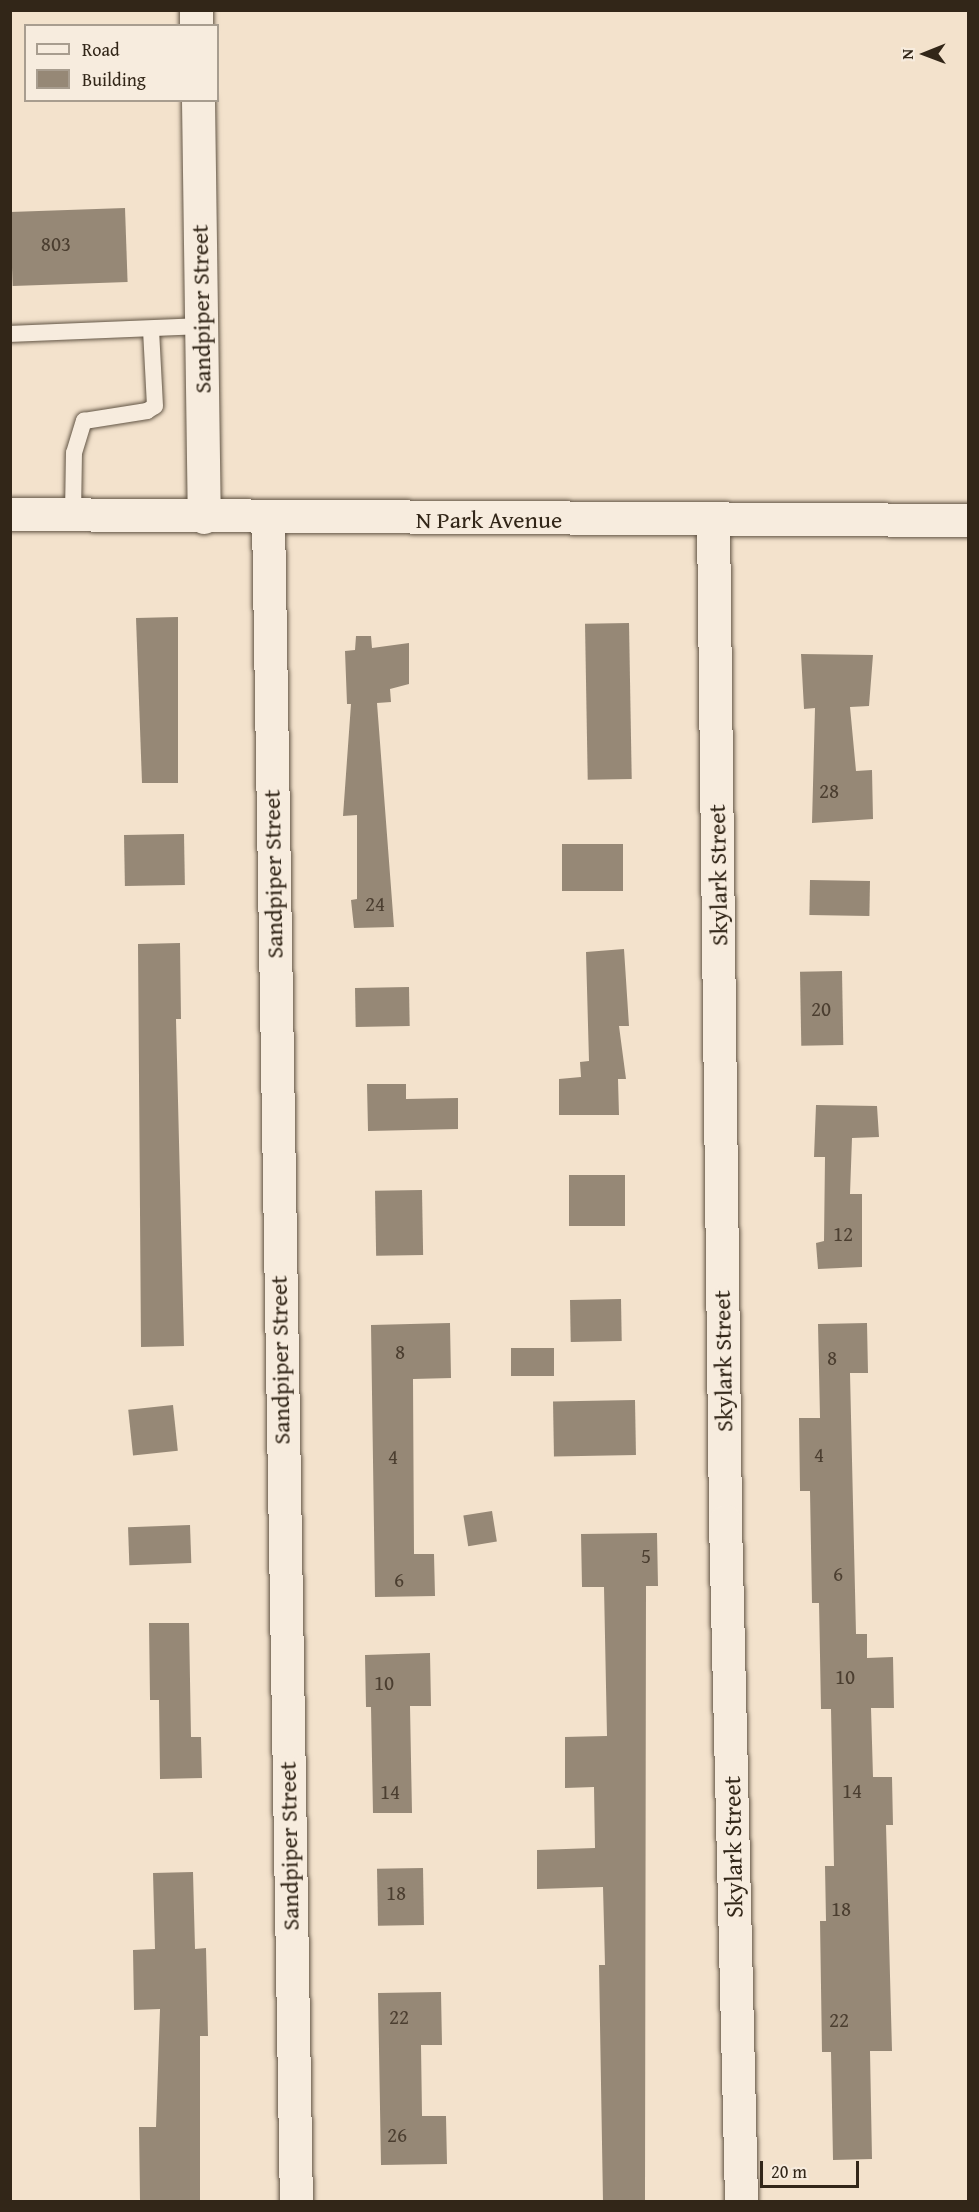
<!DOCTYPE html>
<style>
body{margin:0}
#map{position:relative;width:979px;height:2212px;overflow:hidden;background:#f3e2cc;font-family:"Gentium Book Plus",serif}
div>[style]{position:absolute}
.building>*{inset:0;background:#968876;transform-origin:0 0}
.roads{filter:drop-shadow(0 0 2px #625545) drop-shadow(0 0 2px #625545)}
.service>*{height:16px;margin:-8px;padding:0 8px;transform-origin:8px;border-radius:8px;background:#f7ecde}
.minor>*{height:33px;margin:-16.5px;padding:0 16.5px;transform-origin:16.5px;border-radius:16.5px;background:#f7ecde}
.tertiary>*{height:33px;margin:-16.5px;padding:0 16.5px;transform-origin:16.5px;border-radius:16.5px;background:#f7ecde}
.secondary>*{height:33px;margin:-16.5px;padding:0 16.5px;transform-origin:16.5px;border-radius:16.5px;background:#f7ecde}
span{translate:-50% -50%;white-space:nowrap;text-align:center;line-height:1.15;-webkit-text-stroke:6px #f7ecde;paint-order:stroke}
.number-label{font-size:21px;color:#4b3e30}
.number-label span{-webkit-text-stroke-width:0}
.street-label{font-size:24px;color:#322618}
.frame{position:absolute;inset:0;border:12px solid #322618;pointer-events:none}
.legend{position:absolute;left:24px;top:24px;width:195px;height:78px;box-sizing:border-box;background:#f7ecde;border:2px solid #a89d8f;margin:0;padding:8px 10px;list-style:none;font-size:18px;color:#322618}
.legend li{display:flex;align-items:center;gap:12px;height:30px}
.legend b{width:30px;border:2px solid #a89d8f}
.north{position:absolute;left:895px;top:24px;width:60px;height:60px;-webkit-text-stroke:4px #f7ecde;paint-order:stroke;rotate:269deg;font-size:16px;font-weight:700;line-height:24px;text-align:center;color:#322618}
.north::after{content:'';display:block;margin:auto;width:21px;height:27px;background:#322618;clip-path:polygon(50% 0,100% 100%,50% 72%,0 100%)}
.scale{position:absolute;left:760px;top:2161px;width:99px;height:27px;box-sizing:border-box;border:3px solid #322618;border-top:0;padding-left:8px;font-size:18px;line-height:21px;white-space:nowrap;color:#322618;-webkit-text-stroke:4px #f7ecde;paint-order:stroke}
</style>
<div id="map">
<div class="building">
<div style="left:125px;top:208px;width:74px;height:115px;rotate:88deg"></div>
<div style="clip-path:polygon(178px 617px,178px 783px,142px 783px,136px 618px)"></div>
<div style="left:629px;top:623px;width:156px;height:44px;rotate:89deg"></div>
<div style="clip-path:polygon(356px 636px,371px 636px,372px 648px,409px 643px,409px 684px,390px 689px,391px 702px,377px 703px,394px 927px,354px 928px,351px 900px,357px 899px,357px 815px,343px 816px,351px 704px,347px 704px,345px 651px,355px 650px)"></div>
<div style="clip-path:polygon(801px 654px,873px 655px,869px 706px,850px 707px,856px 771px,872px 770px,873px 819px,812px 823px,815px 708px,804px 709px)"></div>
<div style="left:184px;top:834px;width:51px;height:60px;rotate:89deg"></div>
<div style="left:623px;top:844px;width:47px;height:61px;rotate:90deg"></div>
<div style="left:810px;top:880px;width:60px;height:35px;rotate:1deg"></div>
<div style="clip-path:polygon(180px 943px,181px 1019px,176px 1019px,184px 1346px,141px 1347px,138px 944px)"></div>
<div style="clip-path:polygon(624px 949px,629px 1026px,619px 1026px,626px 1079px,618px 1079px,619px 1115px,559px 1115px,559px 1079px,581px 1077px,580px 1062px,589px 1061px,586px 952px)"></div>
<div style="left:842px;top:971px;width:74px;height:42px;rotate:89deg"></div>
<div style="left:409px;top:987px;width:39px;height:54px;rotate:89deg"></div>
<div style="clip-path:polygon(367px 1084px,406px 1084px,406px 1099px,458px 1098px,458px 1129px,368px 1131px)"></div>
<div style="clip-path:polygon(816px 1105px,877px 1106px,879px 1137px,852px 1138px,850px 1194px,862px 1194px,862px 1267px,818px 1269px,816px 1243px,824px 1241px,825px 1157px,814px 1157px)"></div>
<div style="left:569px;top:1175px;width:56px;height:51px"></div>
<div style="left:422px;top:1190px;width:65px;height:47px;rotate:89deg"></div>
<div style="left:621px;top:1299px;width:42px;height:51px;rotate:89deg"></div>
<div style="clip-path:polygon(450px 1323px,451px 1378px,413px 1379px,414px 1554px,434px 1554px,435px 1596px,375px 1597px,371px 1325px)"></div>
<div style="clip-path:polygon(867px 1323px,868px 1373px,850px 1373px,856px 1634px,867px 1634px,867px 1658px,893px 1657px,894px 1708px,871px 1708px,873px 1777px,892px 1777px,893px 1825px,886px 1825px,892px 2051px,870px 2051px,872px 2159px,833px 2160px,831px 2052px,822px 2052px,820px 1921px,826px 1921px,825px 1866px,834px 1866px,831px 1709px,821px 1709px,819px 1603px,812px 1603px,810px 1491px,800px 1491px,799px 1418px,820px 1418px,818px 1324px)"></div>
<div style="left:554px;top:1348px;width:28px;height:43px;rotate:90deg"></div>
<div style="left:635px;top:1400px;width:55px;height:82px;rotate:89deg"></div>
<div style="left:173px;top:1405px;width:46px;height:45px;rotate:84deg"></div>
<div style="left:492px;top:1511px;width:31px;height:29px;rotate:81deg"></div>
<div style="left:190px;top:1525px;width:38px;height:62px;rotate:88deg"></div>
<div style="clip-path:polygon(657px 1533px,658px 1586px,646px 1586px,645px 2202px,603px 2202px,599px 1965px,605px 1965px,603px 1887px,537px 1889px,537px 1850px,595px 1848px,594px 1787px,565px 1788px,565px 1737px,607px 1736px,604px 1587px,582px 1587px,581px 1534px)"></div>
<div style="clip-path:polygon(149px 1623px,189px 1623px,191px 1737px,201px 1737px,202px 1778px,160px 1779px,159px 1700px,150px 1700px)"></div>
<div style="clip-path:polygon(430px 1653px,431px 1706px,410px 1706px,412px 1813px,373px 1813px,371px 1707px,366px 1707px,365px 1655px)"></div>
<div style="left:423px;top:1868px;width:57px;height:46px;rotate:89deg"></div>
<div style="clip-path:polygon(193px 1872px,195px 1949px,206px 1948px,208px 2036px,200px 2036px,200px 2202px,140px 2202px,139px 2127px,156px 2127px,160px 2009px,134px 2010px,133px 1950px,155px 1949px,153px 1873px)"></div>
<div style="clip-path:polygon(441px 1992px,442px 2045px,421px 2045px,422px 2116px,446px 2116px,447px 2164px,381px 2165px,378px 1993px)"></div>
</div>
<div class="roads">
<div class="service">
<div style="left:10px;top:334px;width:191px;rotate:-2.4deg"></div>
<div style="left:73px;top:515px;width:62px;rotate:-89.1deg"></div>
<div style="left:74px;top:453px;width:34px;rotate:-73deg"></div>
<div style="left:84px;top:421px;width:64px;rotate:-9deg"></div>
<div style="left:147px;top:411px;width:9px;rotate:-32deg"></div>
<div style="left:155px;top:406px;width:76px;rotate:-93deg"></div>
</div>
<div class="minor">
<div style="left:268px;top:518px;width:1684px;rotate:89.05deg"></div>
<div style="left:713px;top:521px;width:1000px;rotate:89.31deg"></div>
<div style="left:725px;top:1521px;width:681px;rotate:88.65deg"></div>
</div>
<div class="tertiary">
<div style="left:196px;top:10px;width:16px;rotate:90deg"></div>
<div style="left:198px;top:100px;width:417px;rotate:89.2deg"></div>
</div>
<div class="secondary">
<div style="left:10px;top:514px;width:958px;rotate:0.36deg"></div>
</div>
</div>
<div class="number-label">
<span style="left:56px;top:244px">803</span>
<span style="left:829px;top:791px">28</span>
<span style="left:375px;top:904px">24</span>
<span style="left:821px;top:1009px">20</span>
<span style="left:843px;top:1234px">12</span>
<span style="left:400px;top:1352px">8</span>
<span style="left:832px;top:1358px">8</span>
<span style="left:819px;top:1455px">4</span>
<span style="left:393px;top:1457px">4</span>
<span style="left:646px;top:1556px">5</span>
<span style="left:838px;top:1574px">6</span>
<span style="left:399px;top:1580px">6</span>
<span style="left:845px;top:1677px">10</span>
<span style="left:384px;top:1683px">10</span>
<span style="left:852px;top:1791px">14</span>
<span style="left:390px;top:1792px">14</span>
<span style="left:396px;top:1893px">18</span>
<span style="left:841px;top:1909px">18</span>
<span style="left:399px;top:2017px">22</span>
<span style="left:839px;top:2020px">22</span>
<span style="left:397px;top:2135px">26</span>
</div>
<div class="street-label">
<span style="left:201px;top:309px;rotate:-91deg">Sandpiper Street</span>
<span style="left:489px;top:520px">N Park Avenue</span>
<span style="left:273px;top:874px;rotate:-91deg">Sandpiper Street</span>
<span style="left:718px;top:875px;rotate:-91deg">Skylark Street</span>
<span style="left:280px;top:1360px;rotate:-91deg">Sandpiper Street</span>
<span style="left:723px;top:1361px;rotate:-91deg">Skylark Street</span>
<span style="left:289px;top:1846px;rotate:-91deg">Sandpiper Street</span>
<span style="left:733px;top:1847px;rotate:-91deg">Skylark Street</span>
</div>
<div class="frame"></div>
<ul class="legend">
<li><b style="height:8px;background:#f7ecde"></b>Road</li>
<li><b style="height:16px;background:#968876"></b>Building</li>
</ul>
<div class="north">N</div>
<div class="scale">20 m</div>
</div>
